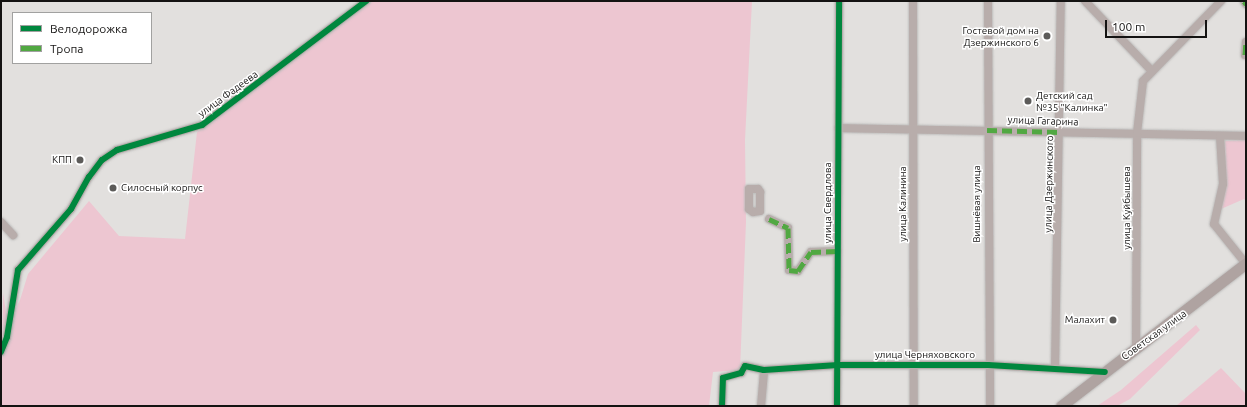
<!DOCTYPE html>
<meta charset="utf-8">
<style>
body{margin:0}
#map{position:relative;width:1247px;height:407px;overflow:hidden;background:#e2e0de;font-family:Ubuntu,sans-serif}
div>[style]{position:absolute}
.green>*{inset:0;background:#edc6d1}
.roads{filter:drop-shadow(0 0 1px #bcbbba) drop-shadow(0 0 1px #bcbbba)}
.street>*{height:8px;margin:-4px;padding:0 4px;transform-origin:4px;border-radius:4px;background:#b8adab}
.secondary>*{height:11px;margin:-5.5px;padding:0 5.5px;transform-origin:5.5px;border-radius:5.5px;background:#afa3a1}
.quiet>*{height:5px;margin-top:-2.5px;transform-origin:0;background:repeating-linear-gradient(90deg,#51a842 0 10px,transparent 0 15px)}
.cycleway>*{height:6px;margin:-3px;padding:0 3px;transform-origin:3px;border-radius:3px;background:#00873e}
.dots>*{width:11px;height:11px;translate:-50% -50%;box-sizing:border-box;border:2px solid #fff;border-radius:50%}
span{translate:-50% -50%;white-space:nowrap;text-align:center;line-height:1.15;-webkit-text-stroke:3px #fff;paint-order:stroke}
.poi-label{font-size:10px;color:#141312}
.right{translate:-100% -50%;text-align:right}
.left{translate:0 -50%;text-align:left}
.street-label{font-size:10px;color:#141312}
.frame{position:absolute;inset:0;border:2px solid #141312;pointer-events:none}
.legend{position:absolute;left:12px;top:12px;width:140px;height:52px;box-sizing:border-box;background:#fff;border:1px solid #a1a1a0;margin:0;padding:5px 7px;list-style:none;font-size:12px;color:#141312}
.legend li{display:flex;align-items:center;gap:8px;height:20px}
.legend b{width:20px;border:1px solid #a1a1a0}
.scale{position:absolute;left:1105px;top:20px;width:102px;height:18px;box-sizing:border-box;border:2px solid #141312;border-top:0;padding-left:5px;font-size:12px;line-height:14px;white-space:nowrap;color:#141312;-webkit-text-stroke:3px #fff;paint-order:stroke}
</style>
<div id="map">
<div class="green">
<div style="clip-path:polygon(373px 1px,752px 1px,745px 140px,746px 222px,740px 370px,713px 372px,709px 406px,1px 406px,3px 293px,8px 324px,20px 300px,28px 274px,89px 201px,119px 236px,185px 239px,197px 132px)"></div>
<div style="clip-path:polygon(1246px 140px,1246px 201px,1244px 199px,1221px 209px,1226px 181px,1225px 141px)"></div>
<div style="clip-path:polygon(1196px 325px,1200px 330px,1130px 399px,1117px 406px,1097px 406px,1121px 390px)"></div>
<div style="clip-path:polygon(1221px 368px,1246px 394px,1246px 406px,1176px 406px)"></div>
</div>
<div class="roads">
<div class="street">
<div style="left:913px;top:1px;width:405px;rotate:89.9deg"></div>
<div style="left:988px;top:1px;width:405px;rotate:89.7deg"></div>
<div style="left:1085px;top:1px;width:97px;rotate:46.3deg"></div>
<div style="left:1244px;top:1px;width:4px;rotate:56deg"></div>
<div style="left:1245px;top:55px;width:13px;rotate:-86deg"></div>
<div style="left:838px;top:128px;width:408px;rotate:1.1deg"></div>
<div style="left:1220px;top:136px;width:48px;rotate:86.4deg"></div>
<div style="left:1223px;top:184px;width:41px;rotate:102.7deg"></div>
<div style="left:1214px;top:224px;width:51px;rotate:51.3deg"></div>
<div style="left:749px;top:189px;width:9px"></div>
<div style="left:758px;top:189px;width:4px;rotate:56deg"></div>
<div style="left:760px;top:192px;width:19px;rotate:90deg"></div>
<div style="left:760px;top:211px;width:7px;rotate:172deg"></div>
<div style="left:753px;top:212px;width:5px;rotate:-143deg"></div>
<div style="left:749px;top:209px;width:20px;rotate:-90deg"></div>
<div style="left:769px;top:219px;width:21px;rotate:25deg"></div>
<div style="left:788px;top:228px;width:42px;rotate:88.6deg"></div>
<div style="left:789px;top:270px;width:9px;rotate:6deg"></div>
<div style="left:798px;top:271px;width:23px;rotate:-56deg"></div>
<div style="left:811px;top:252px;width:27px;rotate:-2deg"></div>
<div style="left:1px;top:222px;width:18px;rotate:47deg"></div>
<div style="left:1136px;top:349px;width:216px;rotate:-89.7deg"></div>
<div style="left:1137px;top:133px;width:52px;rotate:-83.4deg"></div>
<div style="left:1143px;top:81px;width:112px;rotate:-45.7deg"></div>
<div style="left:1px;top:352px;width:16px;rotate:-68deg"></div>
<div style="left:7px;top:337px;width:68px;rotate:-80.7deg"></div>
<div style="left:18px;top:270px;width:81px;rotate:-49deg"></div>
<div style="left:71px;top:209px;width:37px;rotate:-61deg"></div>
<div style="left:89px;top:177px;width:21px;rotate:-53deg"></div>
<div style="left:102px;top:160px;width:18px;rotate:-34deg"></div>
<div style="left:117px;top:150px;width:89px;rotate:-16.4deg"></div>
<div style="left:202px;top:125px;width:206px;rotate:-37.1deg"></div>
<div style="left:1055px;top:368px;width:367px;rotate:-89.1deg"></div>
<div style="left:722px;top:406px;width:28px;rotate:-88deg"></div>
<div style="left:723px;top:378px;width:19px;rotate:-16deg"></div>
<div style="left:741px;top:373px;width:8px;rotate:-60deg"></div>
<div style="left:745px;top:366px;width:19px;rotate:12deg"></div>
<div style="left:764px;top:370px;width:74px;rotate:-3.9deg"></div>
<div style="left:838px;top:365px;width:150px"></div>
<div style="left:988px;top:365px;width:117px;rotate:3.4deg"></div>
<div style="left:761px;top:406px;width:36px;rotate:-85deg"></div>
<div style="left:837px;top:406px;width:405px;rotate:-89.7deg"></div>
</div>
<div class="secondary">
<div style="left:1061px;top:406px;width:234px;rotate:-37.7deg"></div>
</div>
</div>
<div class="quiet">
<div style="left:1244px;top:1px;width:4px;rotate:56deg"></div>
<div style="left:1245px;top:55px;width:13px;rotate:-86deg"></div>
<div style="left:987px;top:130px;width:73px;rotate:1.6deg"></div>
<div style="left:769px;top:219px;width:21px;rotate:25deg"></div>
<div style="left:788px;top:228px;width:42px;rotate:88.6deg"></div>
<div style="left:789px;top:270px;width:9px;rotate:6deg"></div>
<div style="left:798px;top:271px;width:23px;rotate:-56deg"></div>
<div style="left:811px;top:252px;width:27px;rotate:-2deg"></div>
</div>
<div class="cycleway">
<div style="left:1px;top:352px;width:16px;rotate:-68deg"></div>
<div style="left:7px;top:337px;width:68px;rotate:-80.7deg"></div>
<div style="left:18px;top:270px;width:81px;rotate:-49deg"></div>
<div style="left:71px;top:209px;width:37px;rotate:-61deg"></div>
<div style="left:89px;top:177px;width:21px;rotate:-53deg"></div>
<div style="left:102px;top:160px;width:18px;rotate:-34deg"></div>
<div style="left:117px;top:150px;width:89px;rotate:-16.4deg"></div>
<div style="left:202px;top:125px;width:206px;rotate:-37.1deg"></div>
<div style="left:722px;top:406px;width:28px;rotate:-88deg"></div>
<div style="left:723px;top:378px;width:19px;rotate:-16deg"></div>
<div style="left:741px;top:373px;width:8px;rotate:-60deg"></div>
<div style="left:745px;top:366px;width:19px;rotate:12deg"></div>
<div style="left:764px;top:370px;width:74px;rotate:-3.9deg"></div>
<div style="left:838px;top:365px;width:150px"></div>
<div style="left:988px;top:365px;width:117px;rotate:3.4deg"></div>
<div style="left:837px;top:406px;width:405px;rotate:-89.7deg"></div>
</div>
<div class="dots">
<div style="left:1047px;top:36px;background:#5c5b59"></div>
<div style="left:1028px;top:101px;background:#5c5b59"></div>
<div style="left:80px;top:160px;background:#5c5b59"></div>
<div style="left:113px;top:188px;background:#5c5b59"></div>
<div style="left:1113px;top:320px;background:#5c5b59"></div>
</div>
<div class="poi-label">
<span class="right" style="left:1039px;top:36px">Гостевой дом на<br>Дзержинского 6</span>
<span class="left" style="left:1036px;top:101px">Детский сад<br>№35 "Калинка"</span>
<span class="right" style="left:72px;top:160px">КПП</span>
<span class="left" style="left:121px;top:188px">Силосный корпус</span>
<span class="right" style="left:1105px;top:320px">Малахит</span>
</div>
<div class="street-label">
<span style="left:228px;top:94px;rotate:-36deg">улица Фадеева</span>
<span style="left:1043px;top:121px;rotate:2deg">улица Гагарина</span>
<span style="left:1049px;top:184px;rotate:-89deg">улица Дзержинского</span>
<span style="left:828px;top:203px;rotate:-90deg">улица Свердлова</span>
<span style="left:903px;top:204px;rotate:-90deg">улица Калинина</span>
<span style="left:977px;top:204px;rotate:-90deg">Вишнёвая улица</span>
<span style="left:1127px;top:208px;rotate:-90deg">улица Куйбышева</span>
<span style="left:1154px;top:335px;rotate:-36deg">Советская улица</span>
<span style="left:925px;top:355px">улица Черняховского</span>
</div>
<div class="frame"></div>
<ul class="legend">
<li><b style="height:5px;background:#00873e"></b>Велодорожка</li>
<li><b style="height:5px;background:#51a842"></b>Тропа</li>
</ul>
<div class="scale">100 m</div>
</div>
